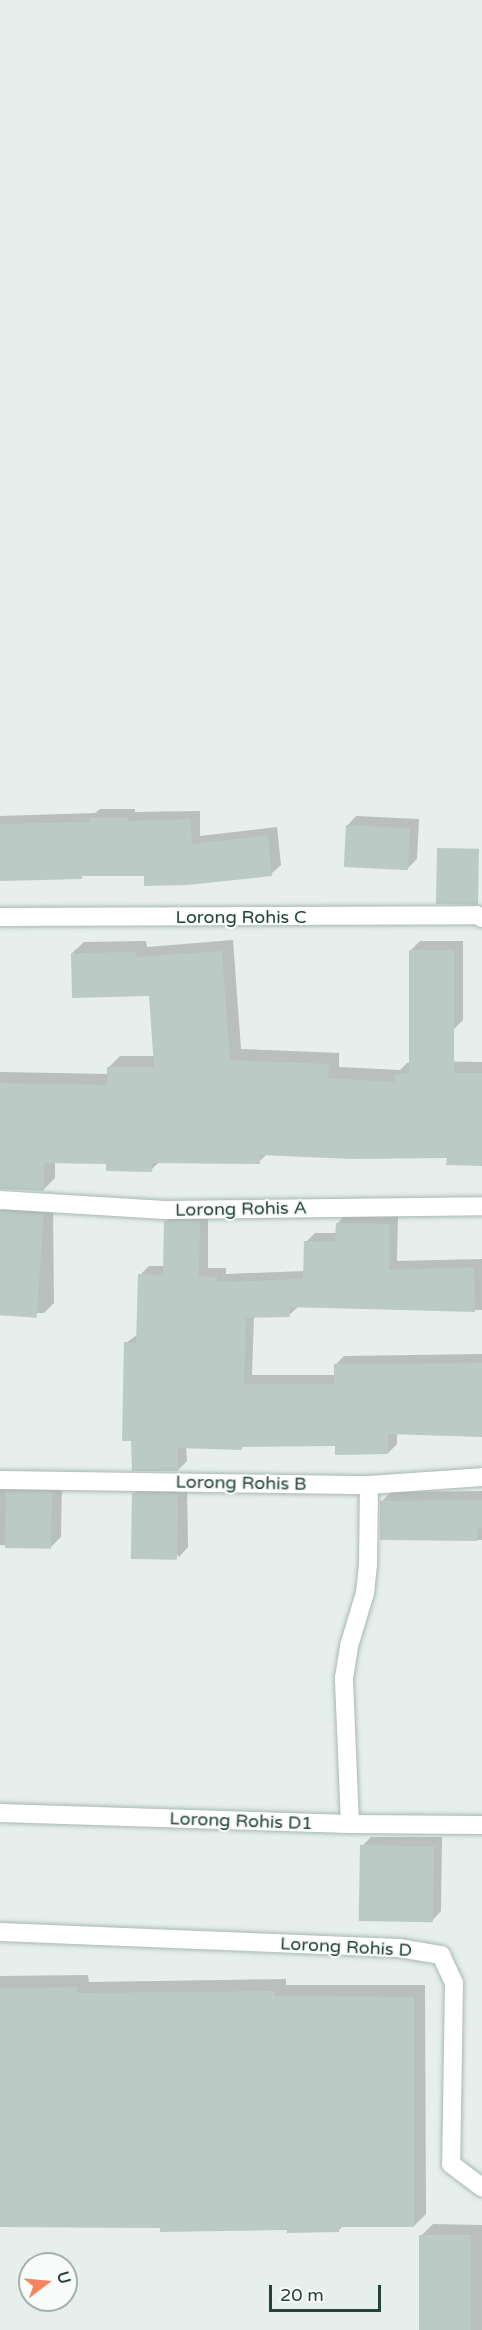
<!DOCTYPE html>
<style>
body{margin:0}
#map{position:relative;width:482px;height:2330px;overflow:hidden;background:#e6efeb;font-family:"Varela Round",sans-serif}
div>[style]{position:absolute}
.shadow>*{inset:0;background:#0003}
.building>*{inset:0;background:#bbcac4;transform-origin:0 0}
.roads{filter:drop-shadow(0 0 2px #a8b8b2) drop-shadow(0 0 2px #a8b8b2)}
.minor>*{height:18px;margin:-9px;padding:0 9px;transform-origin:9px;border-radius:9px;background:#fff}
span{translate:-50% -50%;white-space:nowrap;text-align:center;line-height:1.15;-webkit-text-stroke:4.5px #f7fbf9;paint-order:stroke}
.street-label{font-size:18px;color:#24423a}
.north{position:absolute;left:18px;top:2252px;width:60px;height:60px;box-sizing:border-box;background:#f7fbf9;border:2px solid #a3b1ad;border-radius:50%;rotate:74deg;font-size:16px;font-weight:700;line-height:24px;text-align:center;color:#24423a}
.north::after{content:'';display:block;margin:auto;width:21px;height:27px;background:#f4845f;clip-path:polygon(50% 0,100% 100%,50% 72%,0 100%)}
.scale{position:absolute;left:269px;top:2285px;width:112px;height:27px;box-sizing:border-box;border:3px solid #24423a;border-top:0;padding-left:8px;font-size:18px;line-height:21px;white-space:nowrap;color:#24423a;-webkit-text-stroke:4px #f7fbf9;paint-order:stroke}
</style>
<div id="map">
<div class="shadow">
<div style="clip-path:polygon(100px 809px,135px 809px,135px 812px,200px 811px,200px 836px,277px 827px,281px 865px,271px 874px,84px 874px,81px 877px,0 880px,0 816px,95px 813px)"></div>
<div style="clip-path:polygon(356px 816px,419px 819px,417px 859px,408px 868px,347px 826px)"></div>
<div style="clip-path:polygon(233px 940px,241px 1049px,339px 1053px,339px 1067px,400px 1070px,407px 1063px,422px 1061px,482px 1062px,482px 1164px,448px 1156px,267px 1154px,259px 1162px,160px 1161px,151px 1170px,108px 1163px,55px 1162px,55px 1178px,43px 1190px,0 1188px,0 1072px,109px 1074px,109px 1067px,120px 1056px,155px 1056px,150px 994px,72px 953px,84px 942px,146px 941px,147px 947px)"></div>
<div style="clip-path:polygon(420px 941px,463px 941px,463px 1020px,453px 1030px,411px 950px)"></div>
<div style="clip-path:polygon(10px 1202px,53px 1205px,54px 1303px,44px 1313px,0 1313px,0 1211px)"></div>
<div style="clip-path:polygon(175px 1213px,208px 1213px,208px 1268px,226px 1268px,226px 1274px,305px 1271px,306px 1242px,315px 1233px,337px 1233px,337px 1224px,346px 1214px,398px 1216px,397px 1261px,482px 1259px,482px 1310px,299px 1306px,289px 1315px,254px 1317px,252px 1375px,335px 1375px,335px 1365px,344px 1356px,482px 1354px,482px 1435px,397px 1433px,397px 1444px,388px 1453px,336px 1445px,244px 1445px,241px 1448px,186px 1446px,187px 1461px,178px 1470px,126px 1343px,138px 1334px,140px 1275px,149px 1266px,164px 1266px,166px 1222px)"></div>
<div style="clip-path:polygon(0 1478px,62px 1483px,61px 1537px,51px 1547px,0 1545px)"></div>
<div style="clip-path:polygon(143px 1484px,187px 1485px,188px 1547px,179px 1557px,134px 1494px)"></div>
<div style="clip-path:polygon(482px 1491px,482px 1540px,381px 1539px,382px 1501px,391px 1492px)"></div>
<div style="clip-path:polygon(371px 1837px,442px 1837px,441px 1911px,432px 1921px,362px 1846px)"></div>
<div style="clip-path:polygon(88px 1975px,89px 1982px,286px 1979px,286px 1985px,425px 1985px,426px 2214px,414px 2226px,343px 2226px,338px 2231px,0 2225px,0 1976px)"></div>
<div style="clip-path:polygon(433px 2224px,482px 2225px,482px 2330px,421px 2330px,421px 2236px)"></div>
</div>
<div class="building">
<div style="clip-path:polygon(89px 818px,127px 818px,127px 821px,191px 819px,192px 844px,268px 835px,272px 876px,188px 885px,144px 886px,144px 876px,82px 876px,82px 879px,0 881px,0 824px,89px 822px)"></div>
<div style="left:346px;top:825px;width:64px;height:42px;rotate:3deg"></div>
<div style="left:437px;top:848px;width:42px;height:56px;rotate:1deg"></div>
<div style="clip-path:polygon(409px 950px,454px 950px,454px 1073px,482px 1073px,482px 1166px,446px 1165px,447px 1158px,351px 1159px,260px 1155px,260px 1164px,152px 1163px,152px 1172px,106px 1171px,106px 1164px,44px 1163px,44px 1191px,0 1189px,0 1083px,107px 1085px,107px 1067px,154px 1067px,149px 996px,72px 998px,71px 953px,136px 952px,136px 957px,222px 951px,230px 1060px,329px 1064px,328px 1078px,394px 1082px,394px 1074px,409px 1074px)"></div>
<div style="left:0;top:1211px;width:44px;height:104px;rotate:4deg"></div>
<div style="clip-path:polygon(164px 1221px,200px 1221px,199px 1276px,217px 1277px,217px 1282px,303px 1279px,304px 1241px,335px 1242px,336px 1223px,389px 1224px,389px 1270px,474px 1267px,475px 1312px,289px 1307px,290px 1317px,246px 1318px,244px 1384px,334px 1384px,334px 1364px,482px 1363px,482px 1437px,388px 1434px,388px 1454px,335px 1455px,335px 1446px,242px 1447px,242px 1450px,178px 1448px,178px 1471px,132px 1471px,131px 1441px,122px 1441px,124px 1342px,136px 1343px,138px 1274px,163px 1275px)"></div>
<div style="left:6px;top:1491px;width:46px;height:57px;rotate:1deg"></div>
<div style="left:132px;top:1493px;width:46px;height:66px;rotate:1deg"></div>
<div style="clip-path:polygon(482px 1500px,482px 1528px,477px 1528px,477px 1541px,380px 1540px,380px 1501px)"></div>
<div style="left:360px;top:1845px;width:74px;height:76px;rotate:1deg"></div>
<div style="clip-path:polygon(77px 1987px,77px 1993px,275px 1991px,275px 1996px,414px 1997px,414px 2227px,339px 2227px,339px 2232px,287px 2233px,287px 2230px,160px 2232px,160px 2228px,0 2227px,0 1988px)"></div>
<div style="left:419px;top:2235px;width:52px;height:95px"></div>
</div>
<div class="roads">
<div class="minor">
<div style="left:0;top:917px;width:477px;rotate:-0.2deg"></div>
<div style="left:477px;top:915px;width:6px;rotate:31deg"></div>
<div style="left:0;top:1200px;width:165px;rotate:3.5deg"></div>
<div style="left:165px;top:1210px;width:317px;rotate:-0.7deg"></div>
<div style="left:0;top:1480px;width:369px;rotate:0.8deg"></div>
<div style="left:369px;top:1485px;width:113px;rotate:-4deg"></div>
<div style="left:0;top:1813px;width:350px;rotate:1.8deg"></div>
<div style="left:350px;top:1824px;width:132px;rotate:0.4deg"></div>
<div style="left:350px;top:1824px;width:146px;rotate:-92.4deg"></div>
<div style="left:344px;top:1678px;width:32px;rotate:-81deg"></div>
<div style="left:349px;top:1646px;width:55px;rotate:-73.2deg"></div>
<div style="left:365px;top:1593px;width:29px;rotate:-84deg"></div>
<div style="left:368px;top:1564px;width:79px;rotate:-89.3deg"></div>
<div style="left:0;top:1932px;width:399px;rotate:2.3deg"></div>
<div style="left:399px;top:1948px;width:43px;rotate:9.5deg"></div>
<div style="left:441px;top:1955px;width:31px;rotate:65deg"></div>
<div style="left:454px;top:1983px;width:181px;rotate:90.9deg"></div>
<div style="left:451px;top:2164px;width:39px;rotate:37deg"></div>
</div>
</div>
<div class="street-label">
<span style="left:241px;top:917px">Lorong Rohis C</span>
<span style="left:241px;top:1209px;rotate:-1deg">Lorong Rohis A</span>
<span style="left:241px;top:1483px;rotate:1deg">Lorong Rohis B</span>
<span style="left:241px;top:1821px;rotate:2deg">Lorong Rohis D1</span>
<span style="left:346px;top:1947px;rotate:3deg">Lorong Rohis D</span>
</div>
<div class="north">U</div>
<div class="scale">20 m</div>
</div>
